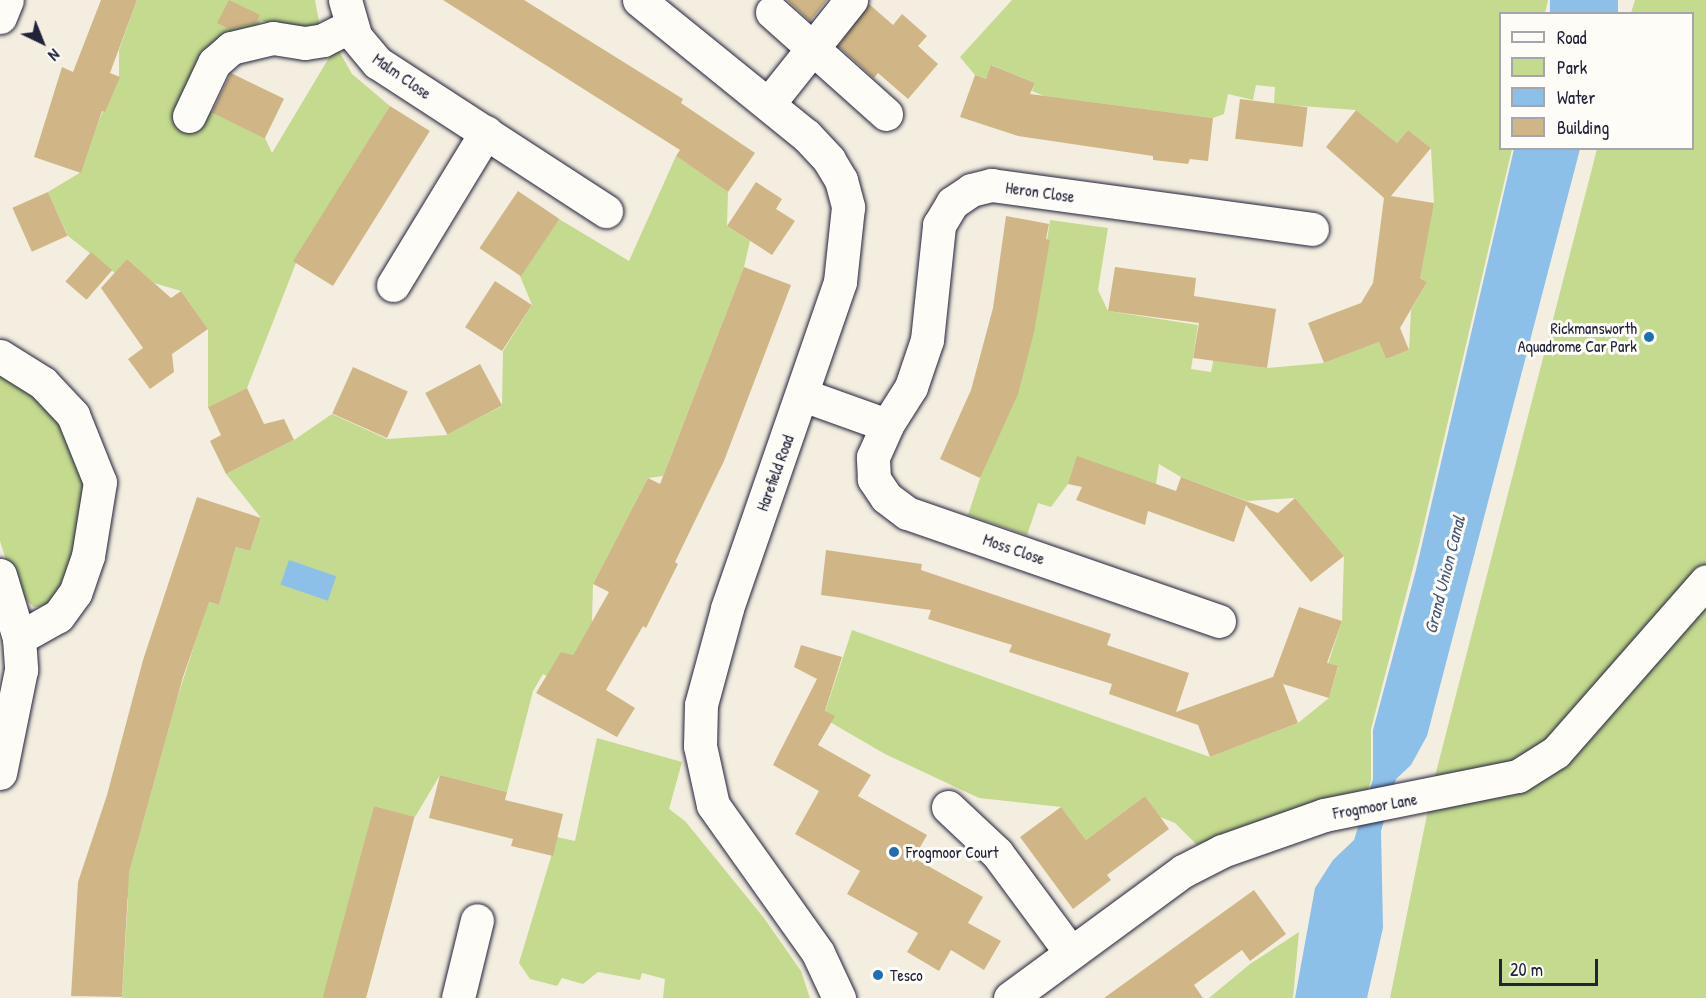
<!DOCTYPE html>
<style>
body{margin:0}
#map{position:relative;width:1706px;height:998px;overflow:hidden;background:#f4eee0;font-family:"Patrick Hand",sans-serif}
div>[style]{position:absolute}
.green>*{inset:0;background:#c4da8f}
.water>*{inset:0;background:#8cc0e9;transform-origin:0 0}
.building>*{inset:0;background:#d0b686;transform-origin:0 0}
.roads{filter:drop-shadow(0 0 2px #22223b) drop-shadow(0 0 2px #22223b)}
.minor>*{height:33px;margin:-16.5px;padding:0 16.5px;transform-origin:16.5px;border-radius:16.5px;background:#fdfcf7}
.dots>*{width:16px;height:16px;translate:-50% -50%;box-sizing:border-box;border:3px solid #fdfcf7;border-radius:50%}
span{translate:-50% -50%;white-space:nowrap;text-align:center;line-height:1.15;-webkit-text-stroke:6px #fdfcf7;paint-order:stroke}
.street-label{font-size:16px;color:#22223b}
.poi-label{font-size:16px;color:#22223b}
.right{translate:-100% -50%;text-align:right}
.left{translate:0 -50%;text-align:left}
.water-label{font-size:18px;color:#475978;font-style:italic}
.legend{position:absolute;left:1499px;top:12px;width:195px;height:138px;box-sizing:border-box;background:#fdfcf7;border:2px solid #a5a5ac;margin:0;padding:8px 10px;list-style:none;font-size:18px;color:#22223b}
.legend li{display:flex;align-items:center;gap:12px;height:30px}
.legend b{width:30px;border:2px solid #a5a5ac}
.north{position:absolute;left:12px;top:12px;width:60px;height:60px;-webkit-text-stroke:4px #fdfcf7;paint-order:stroke;rotate:137deg;font-size:16px;font-weight:700;line-height:24px;text-align:center;color:#22223b}
.north::after{content:'';display:block;margin:auto;width:21px;height:27px;background:#22223b;clip-path:polygon(50% 0,100% 100%,50% 72%,0 100%)}
.scale{position:absolute;left:1499px;top:959px;width:99px;height:27px;box-sizing:border-box;border:3px solid #22223b;border-top:0;padding-left:8px;font-size:18px;line-height:21px;white-space:nowrap;color:#22223b;-webkit-text-stroke:4px #fdfcf7;paint-order:stroke}
</style>
<div id="map">
<div class="green">
<div style="clip-path:polygon(137px 0,315px 0,320px 27px,303px 38px,261px 20px,228px 72px,209px 111px,265px 138px,272px 153px,330px 56px,339px 51px,352px 74px,390px 106px,296px 263px,247px 388px,208px 407px,208px 329px,181px 291px,154px 283px,127px 259px,115px 273px,68px 236px,48px 192px,81px 172px,99px 120px,119px 77px,119px 50px)"></div>
<div style="clip-path:polygon(1012px 0,1548px 0,1545px 13px,1500px 14px,1500px 148px,1512px 149px,1419px 545px,1371px 729px,1371px 780px,1366px 797px,1197px 845px,1175px 823px,1160px 817px,1145px 796px,1086px 840px,1061px 807px,979px 798px,885px 754px,823px 718px,852px 630px,1210px 757px,1298px 723px,1329px 698px,1338px 667px,1328px 664px,1342px 621px,1344px 556px,1295px 498px,1247px 501px,1181px 477px,1159px 464px,1156px 484px,1068px 484px,1051px 507px,1038px 503px,1027px 535px,968px 515px,1038px 302px,1050px 220px,1108px 228px,1098px 290px,1108px 311px,1198px 325px,1191px 369px,1211px 372px,1216px 347px,1232px 363px,1267px 368px,1324px 363px,1379px 342px,1386px 359px,1409px 350px,1411px 310px,1427px 282px,1417px 276px,1434px 203px,1431px 148px,1408px 130px,1397px 143px,1356px 110px,1274px 104px,1275px 87px,1256px 85px,1253px 100px,1228px 94px,1224px 114px,1213px 118px,1044px 96px,1032px 91px,1035px 83px,992px 65px,986px 79px,975px 75px,960px 57px)"></div>
<div style="clip-path:polygon(1635px 0,1706px 0,1706px 998px,1390px 998px,1434px 780px,1597px 149px,1692px 148px,1692px 14px,1631px 13px)"></div>
<div style="clip-path:polygon(676px 156px,728px 192px,727px 226px,750px 241px,744px 267px,663px 476px,648px 478px,593px 584px,592px 622px,573px 655px,547px 676px,543px 674px,533px 691px,507px 792px,440px 775px,415px 817px,374px 806px,326px 998px,122px 998px,128px 899px,124px 891px,176px 702px,208px 602px,219px 605px,236px 547px,250px 551px,261px 518px,226px 474px,294px 440px,332px 414px,387px 439px,446px 435px,502px 406px,503px 351px,532px 305px,520px 276px,559px 219px,629px 261px)"></div>
<div style="clip-path:polygon(0 371px,35px 394px,63px 425px,86px 482px,82px 523px,61px 587px,47px 606px,34px 607px,16px 591px,0 541px)"></div>
<div style="clip-path:polygon(597px 738px,682px 762px,669px 809px,685px 821px,764px 918px,801px 971px,810px 998px,663px 998px,665px 979px,642px 973px,640px 980px,598px 972px,583px 984px,562px 978px,557px 986px,530px 979px,519px 963px,557px 837px,575px 841px)"></div>
<div style="clip-path:polygon(1299px 932px,1293px 998px,1209px 998px,1250px 964px)"></div>
</div>
<div class="water">
<div style="left:1550px;top:0;width:68px;height:13px"></div>
<div style="clip-path:polygon(1514px 149px,1580px 149px,1427px 736px,1411px 765px,1396px 779px,1381px 831px,1383px 928px,1367px 998px,1295px 998px,1315px 888px,1333px 860px,1354px 840px,1373px 779px,1373px 730px,1416px 570px)"></div>
<div style="left:289px;top:560px;width:50px;height:26px;rotate:19deg"></div>
</div>
<div class="building">
<div style="clip-path:polygon(101px 0,137px 0,110px 73px,120px 77px,105px 112px,102px 111px,81px 173px,34px 157px,62px 67px,73px 72px)"></div>
<div style="clip-path:polygon(229px 0,260px 15px,256px 23px,229px 29px,217px 23px)"></div>
<div style="clip-path:polygon(443px 0,524px 0,683px 99px,681px 103px,755px 153px,728px 192px,676px 156px,680px 150px)"></div>
<div style="clip-path:polygon(787px 0,827px 0,810px 21px)"></div>
<div style="clip-path:polygon(869px 4px,893px 25px,902px 14px,927px 36px,918px 46px,938px 64px,908px 99px,878px 73px,874px 78px,838px 46px)"></div>
<div style="clip-path:polygon(991px 65px,1035px 83px,1030px 94px,1213px 118px,1208px 161px,1190px 159px,1188px 164px,1153px 160px,1153px 156px,1018px 136px,960px 117px,975px 75px,986px 79px)"></div>
<div style="left:231px;top:73px;width:59px;height:44px;rotate:26deg"></div>
<div style="left:1240px;top:99px;width:68px;height:40px;rotate:7deg"></div>
<div style="left:390px;top:106px;width:47px;height:183px;rotate:32deg"></div>
<div style="clip-path:polygon(1356px 110px,1397px 143px,1408px 130px,1431px 148px,1391px 196px,1434px 203px,1420px 278px,1427px 282px,1400px 328px,1409px 350px,1386px 359px,1379px 342px,1324px 363px,1308px 323px,1361px 303px,1373px 283px,1384px 198px,1326px 147px)"></div>
<div style="clip-path:polygon(756px 182px,782px 199px,776px 209px,795px 221px,772px 255px,727px 226px)"></div>
<div style="left:518px;top:191px;width:50px;height:69px;rotate:34deg"></div>
<div style="left:48px;top:192px;width:48px;height:39px;rotate:66deg"></div>
<div style="clip-path:polygon(1006px 216px,1049px 224px,1046px 239px,1050px 240px,1034px 332px,1018px 394px,980px 478px,940px 459px,971px 390px,993px 308px)"></div>
<div style="left:91px;top:252px;width:28px;height:39px;rotate:41deg"></div>
<div style="clip-path:polygon(127px 259px,171px 298px,181px 291px,208px 329px,172px 354px,174px 372px,150px 389px,128px 359px,143px 348px,101px 288px)"></div>
<div style="clip-path:polygon(744px 267px,791px 285px,724px 461px,675px 562px,678px 564px,646px 628px,643px 626px,606px 690px,635px 708px,617px 737px,536px 693px,561px 652px,573px 655px,609px 592px,593px 584px,648px 478px,660px 484px)"></div>
<div style="clip-path:polygon(1115px 267px,1196px 278px,1194px 296px,1276px 309px,1267px 368px,1193px 358px,1199px 323px,1108px 311px)"></div>
<div style="left:495px;top:281px;width:44px;height:55px;rotate:33deg"></div>
<div style="left:480px;top:364px;width:47px;height:62px;rotate:62deg"></div>
<div style="left:353px;top:367px;width:60px;height:51px;rotate:24deg"></div>
<div style="clip-path:polygon(247px 388px,264px 424px,284px 419px,294px 440px,226px 474px,210px 441px,221px 435px,208px 407px)"></div>
<div style="clip-path:polygon(1077px 456px,1176px 491px,1181px 477px,1278px 513px,1295px 498px,1344px 556px,1311px 582px,1246px 505px,1234px 542px,1148px 511px,1145px 525px,1076px 500px,1082px 487px,1068px 484px)"></div>
<div style="clip-path:polygon(197px 497px,261px 518px,250px 551px,236px 547px,219px 605px,209px 602px,183px 677px,129px 873px,122px 997px,71px 996px,78px 882px,107px 795px,143px 660px)"></div>
<div style="clip-path:polygon(826px 550px,922px 564px,921px 570px,1111px 634px,1107px 645px,1189px 673px,1176px 712px,1273px 677px,1299px 607px,1342px 621px,1327px 663px,1338px 666px,1329px 698px,1283px 684px,1298px 723px,1210px 757px,1198px 725px,1109px 694px,1112px 684px,1009px 652px,1012px 645px,928px 619px,931px 610px,821px 595px)"></div>
<div style="clip-path:polygon(801px 645px,842px 657px,825px 711px,835px 716px,818px 745px,871px 775px,858px 796px,927px 835px,914px 858px,983px 897px,968px 923px,1001px 941px,984px 970px,951px 950px,939px 971px,907px 952px,918px 933px,847px 894px,860px 871px,795px 834px,819px 791px,773px 765px,817px 679px,794px 667px)"></div>
<div style="clip-path:polygon(440px 775px,507px 792px,505px 800px,563px 814px,553px 856px,511px 846px,513px 839px,429px 818px)"></div>
<div style="clip-path:polygon(1145px 796px,1169px 829px,1107px 875px,1111px 880px,1073px 909px,1020px 837px,1061px 807px,1086px 840px)"></div>
<div style="left:374px;top:806px;width:42px;height:198px;rotate:15deg"></div>
<div style="clip-path:polygon(1254px 890px,1286px 934px,1250px 961px,1242px 950px,1194px 985px,1203px 998px,1104px 998px)"></div>
</div>
<div class="roads">
<div class="minor">
<div style="left:345px;top:0;width:37px;rotate:74deg"></div>
<div style="left:355px;top:36px;width:35px;rotate:50deg"></div>
<div style="left:378px;top:63px;width:272px;rotate:33deg"></div>
<div style="left:639px;top:0;width:215px;rotate:39deg"></div>
<div style="left:806px;top:135px;width:34px;rotate:47deg"></div>
<div style="left:829px;top:160px;width:23px;rotate:59deg"></div>
<div style="left:841px;top:180px;width:28px;rotate:75deg"></div>
<div style="left:848px;top:207px;width:75px;rotate:96.1deg"></div>
<div style="left:840px;top:282px;width:346px;rotate:109.1deg"></div>
<div style="left:727px;top:609px;width:99px;rotate:105.2deg"></div>
<div style="left:701px;top:705px;width:41px;rotate:91.4deg"></div>
<div style="left:700px;top:746px;width:60px;rotate:77.6deg"></div>
<div style="left:713px;top:805px;width:181px;rotate:54.6deg"></div>
<div style="left:818px;top:953px;width:50px;rotate:65deg"></div>
<div style="left:772px;top:12px;width:153px;rotate:41.8deg"></div>
<div style="left:0;top:17px;width:18px;rotate:-68deg"></div>
<div style="left:769px;top:103px;width:132px;rotate:-51.5deg"></div>
<div style="left:189px;top:116px;width:59px;rotate:-64.7deg"></div>
<div style="left:214px;top:63px;width:23px;rotate:-41deg"></div>
<div style="left:231px;top:48px;width:43px;rotate:-13.4deg"></div>
<div style="left:273px;top:38px;width:32px;rotate:9deg"></div>
<div style="left:305px;top:43px;width:18px;rotate:-9deg"></div>
<div style="left:323px;top:40px;width:31px;rotate:-27deg"></div>
<div style="left:393px;top:285px;width:179px;rotate:-58.7deg"></div>
<div style="left:0;top:356px;width:51px;rotate:32.1deg"></div>
<div style="left:43px;top:383px;width:44px;rotate:46.8deg"></div>
<div style="left:73px;top:415px;width:72px;rotate:68.1deg"></div>
<div style="left:100px;top:482px;width:75px;rotate:99.2deg"></div>
<div style="left:88px;top:556px;width:39px;rotate:109deg"></div>
<div style="left:75px;top:593px;width:29px;rotate:126deg"></div>
<div style="left:58px;top:616px;width:45px;rotate:150.6deg"></div>
<div style="left:803px;top:395px;width:89px;rotate:19.7deg"></div>
<div style="left:0;top:575px;width:66px;rotate:73.2deg"></div>
<div style="left:19px;top:638px;width:32px;rotate:86deg"></div>
<div style="left:21px;top:670px;width:105px;rotate:101.5deg"></div>
<div style="left:1219px;top:621px;width:330px;rotate:-160.9deg"></div>
<div style="left:907px;top:513px;width:26px;rotate:-143deg"></div>
<div style="left:886px;top:497px;width:22px;rotate:-124deg"></div>
<div style="left:874px;top:479px;width:22px;rotate:-93deg"></div>
<div style="left:873px;top:457px;width:35px;rotate:-66deg"></div>
<div style="left:887px;top:425px;width:45px;rotate:-57.7deg"></div>
<div style="left:911px;top:387px;width:50px;rotate:-71.2deg"></div>
<div style="left:927px;top:340px;width:116px;rotate:-84deg"></div>
<div style="left:939px;top:225px;width:26px;rotate:-59deg"></div>
<div style="left:952px;top:203px;width:23px;rotate:-34deg"></div>
<div style="left:971px;top:190px;width:21px;rotate:-14deg"></div>
<div style="left:991px;top:185px;width:324px;rotate:7.8deg"></div>
<div style="left:948px;top:807px;width:67px;rotate:43.2deg"></div>
<div style="left:997px;top:853px;width:124px;rotate:53.5deg"></div>
<div style="left:458px;top:998px;width:80px;rotate:-76.3deg"></div>
<div style="left:1010px;top:998px;width:215px;rotate:-36.3deg"></div>
<div style="left:1183px;top:871px;width:44px;rotate:-27.1deg"></div>
<div style="left:1222px;top:851px;width:108px;rotate:-19.4deg"></div>
<div style="left:1324px;top:815px;width:198px;rotate:-11.4deg"></div>
<div style="left:1518px;top:776px;width:45px;rotate:-32.3deg"></div>
<div style="left:1556px;top:752px;width:227px;rotate:-48.7deg"></div>
</div>
</div>
<div class="dots">
<div style="left:1649px;top:337px;background:#1f6fb2"></div>
<div style="left:894px;top:852px;background:#1f6fb2"></div>
<div style="left:878px;top:975px;background:#1f6fb2"></div>
</div>
<div class="street-label">
<span style="left:402px;top:76px;rotate:35deg">Malm Close</span>
<span style="left:1040px;top:192px;rotate:8deg">Heron Close</span>
<span style="left:775px;top:473px;rotate:-70deg">Harefield Road</span>
<span style="left:1014px;top:549px;rotate:19deg">Moss Close</span>
<span style="left:1375px;top:806px;rotate:-10deg">Frogmoor Lane</span>
</div>
<div class="poi-label">
<span class="right" style="left:1637px;top:337px">Rickmansworth<br>Aquadrome Car Park</span>
<span class="left" style="left:906px;top:852px">Frogmoor Court</span>
<span class="left" style="left:890px;top:975px">Tesco</span>
</div>
<div class="water-label">
<span style="left:1445px;top:575px;rotate:-76deg">Grand Union Canal</span>
</div>
<ul class="legend">
<li><b style="height:8px;background:#fdfcf7"></b>Road</li>
<li><b style="height:16px;background:#c4da8f"></b>Park</li>
<li><b style="height:16px;background:#8cc0e9"></b>Water</li>
<li><b style="height:16px;background:#d0b686"></b>Building</li>
</ul>
<div class="north">N</div>
<div class="scale">20 m</div>
</div>
